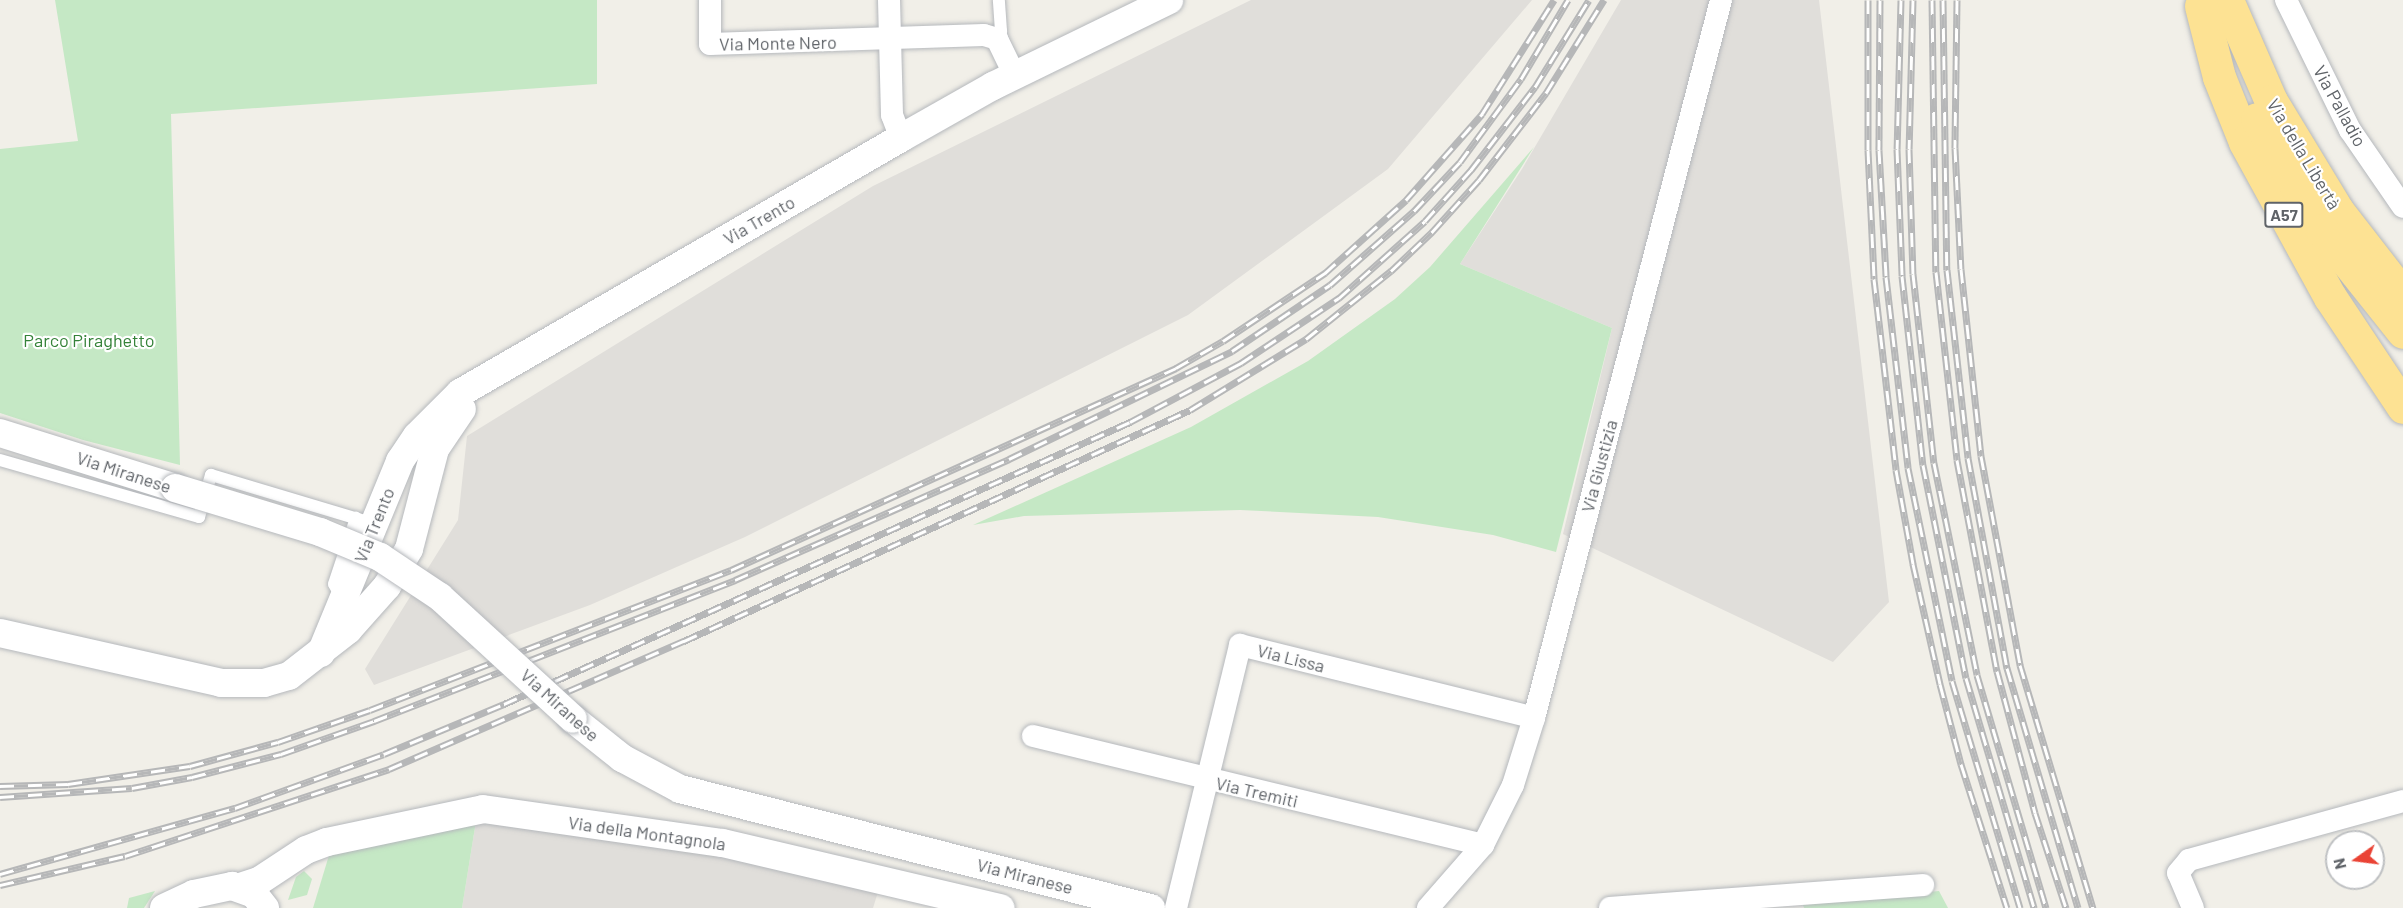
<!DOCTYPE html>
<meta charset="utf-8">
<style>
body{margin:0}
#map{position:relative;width:2403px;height:908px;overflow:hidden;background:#f1efe8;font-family:Barlow,sans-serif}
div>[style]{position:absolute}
.industrial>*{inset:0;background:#e0deda}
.green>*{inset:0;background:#c5e8c5}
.roads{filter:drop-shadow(0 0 2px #b5b8bc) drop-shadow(0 0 2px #b5b8bc)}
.service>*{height:12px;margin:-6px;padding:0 6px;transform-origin:6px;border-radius:6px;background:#fff}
.minor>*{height:22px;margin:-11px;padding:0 11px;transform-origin:11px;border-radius:11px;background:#fff}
.tertiary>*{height:28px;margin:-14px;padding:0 14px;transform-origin:14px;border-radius:14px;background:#fff}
.motorway>*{height:33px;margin:-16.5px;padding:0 16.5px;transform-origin:16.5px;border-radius:16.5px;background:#fde293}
.rail>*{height:7px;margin-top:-3.5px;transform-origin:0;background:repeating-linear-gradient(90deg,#fff 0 14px,#b6b7b8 0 28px);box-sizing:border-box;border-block:2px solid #b6b7b8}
.bridges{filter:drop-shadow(0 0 2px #b5b8bc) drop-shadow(0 0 2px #b5b8bc)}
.tertiary-bridge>*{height:28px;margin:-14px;padding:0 14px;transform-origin:14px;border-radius:14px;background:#fff}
span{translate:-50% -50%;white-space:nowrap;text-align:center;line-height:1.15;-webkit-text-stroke:4.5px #fff;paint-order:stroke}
.shield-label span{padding:2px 4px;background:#fff;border:2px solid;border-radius:4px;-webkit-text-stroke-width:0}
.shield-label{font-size:16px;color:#5f6368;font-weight:700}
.street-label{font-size:18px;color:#5f6368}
.park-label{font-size:18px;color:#348238}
.north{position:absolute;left:2325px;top:830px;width:60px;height:60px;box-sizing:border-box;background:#fff;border:2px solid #bfc1c3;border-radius:50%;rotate:256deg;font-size:16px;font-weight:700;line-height:24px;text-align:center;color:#5f6368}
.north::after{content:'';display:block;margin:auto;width:21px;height:27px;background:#ea4335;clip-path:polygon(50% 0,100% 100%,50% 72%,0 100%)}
</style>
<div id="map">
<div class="industrial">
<div style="clip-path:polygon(1251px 0,1532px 0,1388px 169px,1188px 315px,745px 537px,590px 605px,374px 685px,365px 669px,458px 520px,467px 436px,873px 186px)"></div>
<div style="clip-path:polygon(1621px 0,1819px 0,1889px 602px,1833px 662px,1563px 534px,1612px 328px,1460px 264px,1522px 169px)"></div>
<div style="clip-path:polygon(476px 821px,656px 840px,878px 892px,873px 908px,462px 908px)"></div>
</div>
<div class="green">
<div style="clip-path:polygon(55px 0,597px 0,597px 84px,171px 114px,180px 465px,83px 440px,0 413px,0 149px,78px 141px)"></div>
<div style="clip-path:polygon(1534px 147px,1460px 264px,1612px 328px,1556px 552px,1493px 535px,1378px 517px,1240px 510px,1024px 516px,973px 525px,1191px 427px,1308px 361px,1395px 299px,1430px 267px)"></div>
<div style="clip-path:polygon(476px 821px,462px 908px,313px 908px,330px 852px)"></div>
<div style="clip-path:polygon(304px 871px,312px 879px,307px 895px,288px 900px,296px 877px)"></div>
<div style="clip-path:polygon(155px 891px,144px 908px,127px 908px,129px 898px)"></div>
<div style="clip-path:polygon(1939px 891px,1948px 908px,1804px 908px,1803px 905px)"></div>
</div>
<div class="roads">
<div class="service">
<div style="left:997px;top:39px;width:9px;rotate:-63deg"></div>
<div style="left:1001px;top:31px;width:31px;rotate:-94deg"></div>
<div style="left:0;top:460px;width:207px;rotate:16deg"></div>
<div style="left:199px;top:517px;width:44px;rotate:-74.1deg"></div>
<div style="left:211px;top:475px;width:170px;rotate:16.7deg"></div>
<div style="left:339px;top:593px;width:10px;rotate:-119deg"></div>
<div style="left:334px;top:584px;width:70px;rotate:-71.6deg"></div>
</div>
<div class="minor">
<div style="left:710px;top:0;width:44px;rotate:90deg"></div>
<div style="left:710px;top:44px;width:274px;rotate:-1.9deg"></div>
<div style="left:984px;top:35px;width:14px;rotate:17deg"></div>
<div style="left:997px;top:39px;width:41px;rotate:64.1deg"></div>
<div style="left:889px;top:0;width:115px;rotate:88.5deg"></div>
<div style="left:892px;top:115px;width:25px;rotate:69deg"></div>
<div style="left:2286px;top:0;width:145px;rotate:63.8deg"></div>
<div style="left:2350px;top:130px;width:93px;rotate:55.5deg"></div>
<div style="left:1033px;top:736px;width:463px;rotate:13.6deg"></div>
<div style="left:1176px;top:908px;width:271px;rotate:-76.3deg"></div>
<div style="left:1240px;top:645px;width:303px;rotate:13.9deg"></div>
<div style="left:1428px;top:908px;width:84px;rotate:-48.9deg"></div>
<div style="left:1483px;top:845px;width:67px;rotate:-63.4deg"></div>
<div style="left:1513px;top:785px;width:70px;rotate:-72.6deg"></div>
<div style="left:1534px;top:718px;width:742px;rotate:-75.4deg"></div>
<div style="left:1610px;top:908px;width:314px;rotate:-4.2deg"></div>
<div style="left:2193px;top:908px;width:38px;rotate:-113deg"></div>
<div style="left:2178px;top:873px;width:17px;rotate:-50deg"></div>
<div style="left:2189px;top:860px;width:222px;rotate:-15.4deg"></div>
</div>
<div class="tertiary">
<div style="left:0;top:433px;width:183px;rotate:17.4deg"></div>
<div style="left:0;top:633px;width:227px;rotate:12.7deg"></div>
<div style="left:221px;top:683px;width:43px"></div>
<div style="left:264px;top:683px;width:26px;rotate:-16deg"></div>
<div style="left:289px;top:676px;width:75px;rotate:-37.9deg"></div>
<div style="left:348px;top:630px;width:59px;rotate:-48.4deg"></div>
<div style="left:387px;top:586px;width:43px;rotate:-59.3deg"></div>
<div style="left:409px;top:549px;width:103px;rotate:-75.4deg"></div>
<div style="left:435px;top:449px;width:48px;rotate:-56deg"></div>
<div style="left:321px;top:653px;width:208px;rotate:-67.6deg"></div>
<div style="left:400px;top:461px;width:30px;rotate:-56deg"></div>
<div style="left:417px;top:436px;width:61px;rotate:-45deg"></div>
<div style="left:460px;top:393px;width:509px;rotate:-30.04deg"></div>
<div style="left:901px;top:138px;width:106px;rotate:-29.5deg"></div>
<div style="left:993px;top:86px;width:196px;rotate:-26deg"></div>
<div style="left:573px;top:719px;width:63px;rotate:38.5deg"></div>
<div style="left:622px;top:758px;width:66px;rotate:28.1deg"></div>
<div style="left:680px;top:789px;width:486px;rotate:14.2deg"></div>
<div style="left:240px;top:887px;width:20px;rotate:-18deg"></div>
<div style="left:259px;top:881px;width:56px;rotate:-33.4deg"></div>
<div style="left:306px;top:850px;width:22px;rotate:-21deg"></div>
<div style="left:327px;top:842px;width:159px;rotate:-11.9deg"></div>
<div style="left:483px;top:809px;width:242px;rotate:8.1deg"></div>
<div style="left:723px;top:843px;width:285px;rotate:13.2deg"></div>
<div style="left:164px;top:908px;width:33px;rotate:-25deg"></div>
<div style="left:194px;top:894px;width:39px;rotate:-12deg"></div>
<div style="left:232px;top:886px;width:23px;rotate:20deg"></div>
<div style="left:254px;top:894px;width:18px;rotate:52deg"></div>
</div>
<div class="motorway">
<div style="left:2227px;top:0;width:110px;rotate:66.5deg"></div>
<div style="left:2271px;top:101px;width:127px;rotate:58.8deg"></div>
<div style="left:2337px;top:210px;width:108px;rotate:52.2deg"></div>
<div style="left:2201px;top:6px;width:73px;rotate:75.8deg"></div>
<div style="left:2219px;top:77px;width:70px;rotate:68.2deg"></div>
<div style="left:2245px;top:142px;width:177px;rotate:61.3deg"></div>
<div style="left:2330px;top:297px;width:132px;rotate:56.4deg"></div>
<div style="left:2257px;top:119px;width:129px;rotate:59.6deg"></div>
<div style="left:2322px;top:230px;width:130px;rotate:51.5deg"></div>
</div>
</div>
<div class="rail">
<div style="left:1868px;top:0;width:150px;rotate:90deg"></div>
<div style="left:1868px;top:150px;width:129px;rotate:87.3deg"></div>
<div style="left:1874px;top:279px;width:192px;rotate:83.4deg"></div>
<div style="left:1896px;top:470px;width:96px;rotate:79.7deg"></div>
<div style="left:1913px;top:564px;width:123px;rotate:77.3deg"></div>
<div style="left:1940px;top:684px;width:83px;rotate:75.3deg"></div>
<div style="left:1961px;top:764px;width:151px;rotate:72.3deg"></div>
<div style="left:1880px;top:0;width:150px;rotate:90.4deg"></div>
<div style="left:1879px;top:150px;width:127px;rotate:86.8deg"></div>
<div style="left:1886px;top:277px;width:192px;rotate:83.4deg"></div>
<div style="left:1908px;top:468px;width:217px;rotate:78.3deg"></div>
<div style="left:1952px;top:681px;width:237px;rotate:73.3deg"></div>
<div style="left:1901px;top:0;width:149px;rotate:91.5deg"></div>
<div style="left:1897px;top:149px;width:127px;rotate:87.7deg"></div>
<div style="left:1902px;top:276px;width:190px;rotate:83.7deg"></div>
<div style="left:1923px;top:465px;width:217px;rotate:78.6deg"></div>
<div style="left:1966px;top:678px;width:240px;rotate:73.5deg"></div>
<div style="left:1913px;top:0;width:149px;rotate:91.5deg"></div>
<div style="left:1909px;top:149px;width:125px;rotate:88.2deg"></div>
<div style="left:1913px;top:274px;width:190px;rotate:83.7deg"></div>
<div style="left:1934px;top:463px;width:216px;rotate:78.5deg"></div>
<div style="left:1977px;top:675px;width:243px;rotate:73.5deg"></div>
<div style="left:1932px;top:0;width:272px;rotate:89.2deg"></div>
<div style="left:1936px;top:272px;width:189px;rotate:83.6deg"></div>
<div style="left:1957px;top:460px;width:215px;rotate:79.3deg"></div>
<div style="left:1997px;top:671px;width:147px;rotate:75deg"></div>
<div style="left:2035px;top:813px;width:100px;rotate:71.9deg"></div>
<div style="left:1943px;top:0;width:270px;rotate:89.2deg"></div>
<div style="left:1947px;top:270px;width:189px;rotate:83.6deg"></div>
<div style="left:1968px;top:458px;width:214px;rotate:79.5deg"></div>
<div style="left:2007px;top:668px;width:250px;rotate:73.5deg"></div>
<div style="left:1957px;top:0;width:148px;rotate:90.8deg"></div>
<div style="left:1955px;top:148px;width:121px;rotate:87.2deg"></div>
<div style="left:1961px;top:269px;width:188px;rotate:83.9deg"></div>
<div style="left:1981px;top:456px;width:213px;rotate:79.4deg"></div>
<div style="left:2020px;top:665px;width:254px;rotate:73.3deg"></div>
<div style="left:0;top:786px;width:68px;rotate:-1.7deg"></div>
<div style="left:68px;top:784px;width:123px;rotate:-8.4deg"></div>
<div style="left:190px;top:766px;width:91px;rotate:-15.3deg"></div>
<div style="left:278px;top:742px;width:97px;rotate:-19.2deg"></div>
<div style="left:370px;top:710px;width:387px;rotate:-21.2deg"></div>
<div style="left:731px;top:570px;width:489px;rotate:-24.4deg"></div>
<div style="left:1176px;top:368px;width:54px;rotate:-29.9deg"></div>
<div style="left:1223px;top:341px;width:123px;rotate:-33.7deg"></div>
<div style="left:1325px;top:273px;width:109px;rotate:-42deg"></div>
<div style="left:1406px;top:200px;width:115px;rotate:-48.5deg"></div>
<div style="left:1482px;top:114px;width:135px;rotate:-57.7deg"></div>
<div style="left:0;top:797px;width:132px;rotate:-3.9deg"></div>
<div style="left:132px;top:788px;width:61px;rotate:-10.4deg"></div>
<div style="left:192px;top:777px;width:92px;rotate:-14.5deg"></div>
<div style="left:281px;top:754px;width:99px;rotate:-19.5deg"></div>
<div style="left:374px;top:721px;width:388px;rotate:-21.3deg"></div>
<div style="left:735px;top:580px;width:300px;rotate:-23.8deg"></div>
<div style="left:1009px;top:459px;width:248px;rotate:-25.8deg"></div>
<div style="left:1232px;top:351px;width:118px;rotate:-34deg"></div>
<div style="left:1330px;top:285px;width:112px;rotate:-41.4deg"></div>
<div style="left:1414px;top:211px;width:67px;rotate:-46.8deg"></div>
<div style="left:1460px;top:162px;width:103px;rotate:-53.7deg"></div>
<div style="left:1521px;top:79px;width:92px;rotate:-59.3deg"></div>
<div style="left:0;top:874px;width:244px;rotate:-15.7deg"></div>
<div style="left:235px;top:808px;width:158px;rotate:-19.9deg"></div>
<div style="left:384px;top:754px;width:130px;rotate:-22.6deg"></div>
<div style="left:504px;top:704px;width:687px;rotate:-24.25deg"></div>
<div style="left:1130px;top:422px;width:126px;rotate:-28deg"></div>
<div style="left:1241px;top:363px;width:118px;rotate:-33.6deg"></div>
<div style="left:1339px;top:298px;width:115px;rotate:-41.8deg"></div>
<div style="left:1425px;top:221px;width:69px;rotate:-48deg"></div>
<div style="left:1471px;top:170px;width:105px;rotate:-52.4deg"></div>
<div style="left:1535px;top:87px;width:102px;rotate:-58.2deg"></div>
<div style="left:0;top:885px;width:128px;rotate:-13.1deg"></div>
<div style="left:125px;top:856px;width:278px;rotate:-18.2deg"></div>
<div style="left:389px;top:769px;width:322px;rotate:-23.5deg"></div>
<div style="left:684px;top:641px;width:556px;rotate:-24.54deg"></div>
<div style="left:1190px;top:410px;width:136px;rotate:-31.5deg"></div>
<div style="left:1306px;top:339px;width:109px;rotate:-38.7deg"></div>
<div style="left:1391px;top:271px;width:57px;rotate:-43.6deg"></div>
<div style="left:1432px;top:232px;width:70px;rotate:-47.9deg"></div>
<div style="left:1479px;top:180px;width:110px;rotate:-52.4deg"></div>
<div style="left:1546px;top:93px;width:110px;rotate:-58.1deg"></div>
</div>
<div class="bridges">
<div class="tertiary-bridge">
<div style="left:175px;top:488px;width:152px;rotate:16.9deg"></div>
<div style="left:320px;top:532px;width:65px;rotate:22.6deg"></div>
<div style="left:380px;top:557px;width:72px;rotate:33.7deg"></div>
<div style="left:440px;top:597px;width:180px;rotate:42.5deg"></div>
</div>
</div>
<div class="shield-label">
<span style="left:2284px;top:215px">A57</span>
</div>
<div class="street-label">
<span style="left:778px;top:43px;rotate:-1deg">Via Monte Nero</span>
<span style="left:2340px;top:106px;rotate:61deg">Via Palladio</span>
<span style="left:2304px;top:154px;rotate:59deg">Via della Libertà</span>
<span style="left:759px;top:220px;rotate:-30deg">Via Trento</span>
<span style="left:1599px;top:466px;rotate:-75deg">Via Giustizia</span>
<span style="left:124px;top:472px;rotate:18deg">Via Miranese</span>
<span style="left:374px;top:525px;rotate:-68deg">Via Trento</span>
<span style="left:1291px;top:658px;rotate:14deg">Via Lissa</span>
<span style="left:560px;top:705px;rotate:42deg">Via Miranese</span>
<span style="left:1257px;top:792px;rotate:13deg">Via Tremiti</span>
<span style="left:647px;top:833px;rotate:8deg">Via della Montagnola</span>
<span style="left:1025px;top:876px;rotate:14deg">Via Miranese</span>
</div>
<div class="park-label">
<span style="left:89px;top:340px">Parco Piraghetto</span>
</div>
<div class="north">N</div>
</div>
